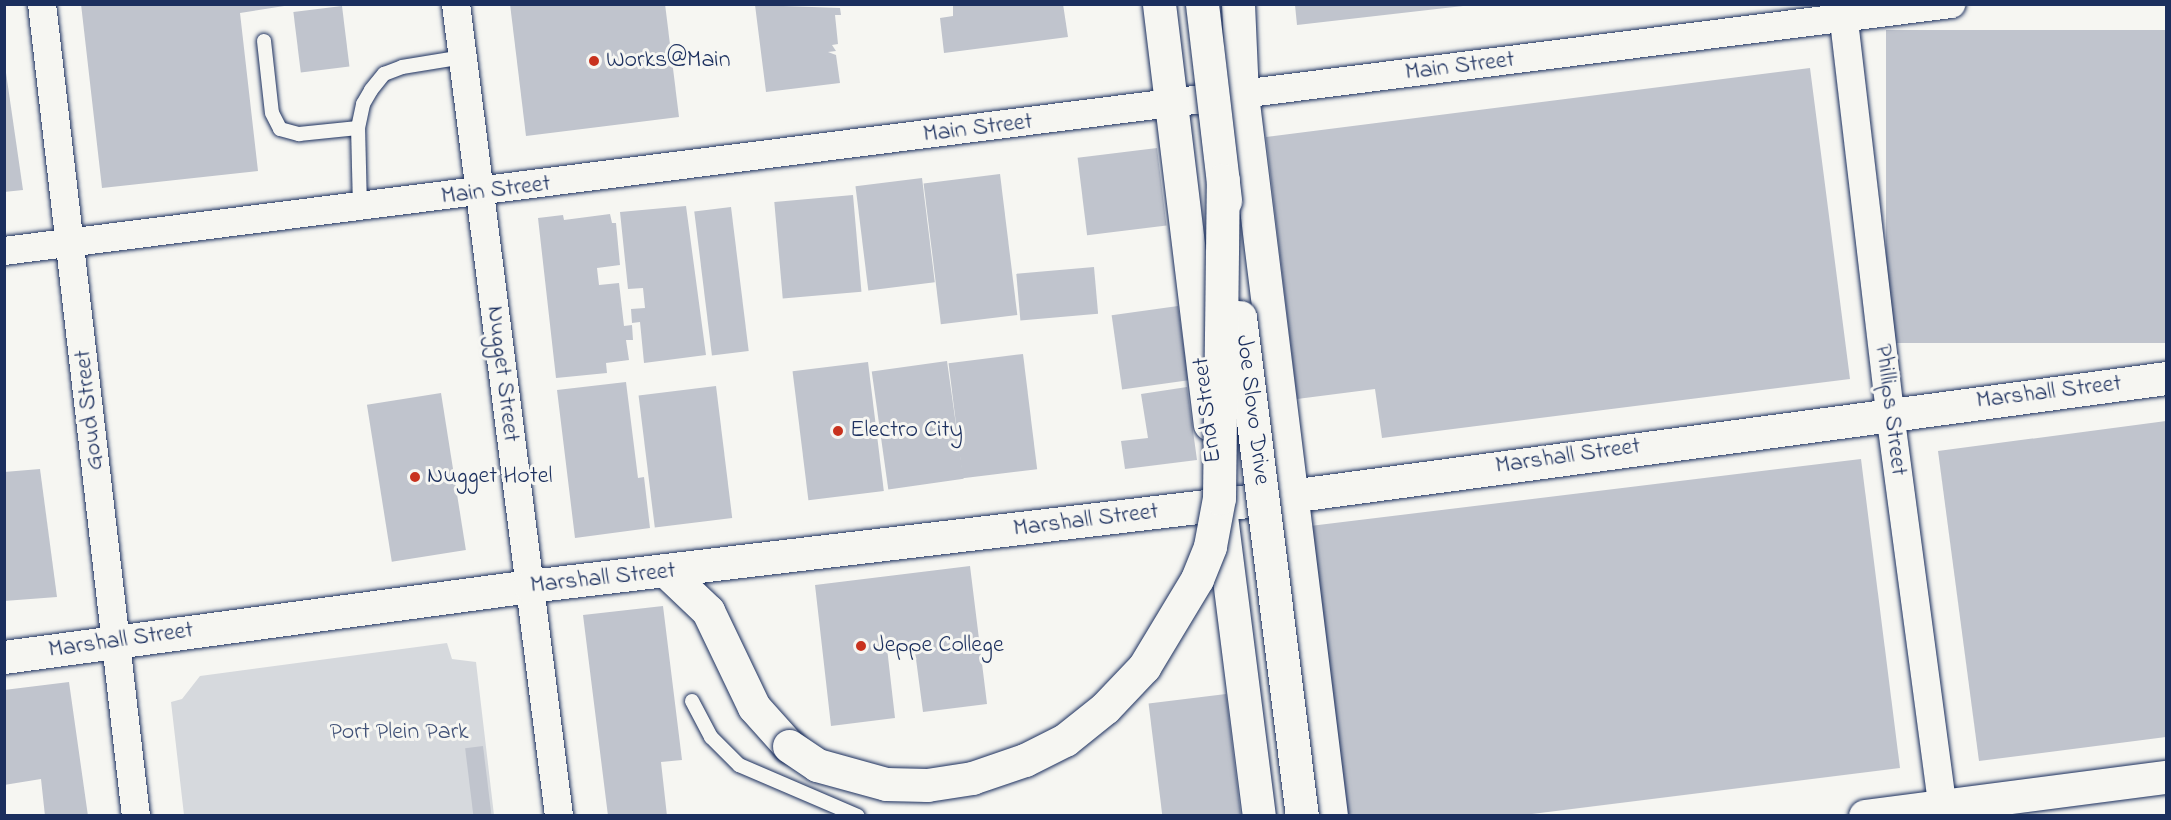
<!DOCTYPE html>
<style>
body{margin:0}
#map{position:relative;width:2171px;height:820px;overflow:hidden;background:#f6f6f2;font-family:"Indie Flower",sans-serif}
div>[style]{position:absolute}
.green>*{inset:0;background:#d6d9dd}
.building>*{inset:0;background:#c0c4cd;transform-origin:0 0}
.roads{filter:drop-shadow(0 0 2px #1b2f5e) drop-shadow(0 0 2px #1b2f5e)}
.lane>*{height:14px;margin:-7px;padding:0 7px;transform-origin:7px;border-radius:7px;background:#f6f6f2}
.street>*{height:28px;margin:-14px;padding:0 14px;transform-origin:14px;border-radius:14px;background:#f6f6f2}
.secondary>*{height:33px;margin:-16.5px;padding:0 16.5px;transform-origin:16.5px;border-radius:16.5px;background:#f6f6f2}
.primary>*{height:33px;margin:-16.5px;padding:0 16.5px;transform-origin:16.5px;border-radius:16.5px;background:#f6f6f2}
.bridges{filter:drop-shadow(0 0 2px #1b2f5e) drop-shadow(0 0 2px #1b2f5e)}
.primary-bridge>*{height:33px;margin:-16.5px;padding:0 16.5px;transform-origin:16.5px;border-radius:16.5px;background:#f6f6f2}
.dots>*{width:16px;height:16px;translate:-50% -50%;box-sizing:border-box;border:3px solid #f6f6f2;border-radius:50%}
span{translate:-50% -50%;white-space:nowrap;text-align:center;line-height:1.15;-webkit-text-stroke:6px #f6f6f2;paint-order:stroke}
.poi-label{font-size:24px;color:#1b2f5e}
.left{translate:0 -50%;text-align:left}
.street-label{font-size:24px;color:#1b2f5e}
.park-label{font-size:24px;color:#405177}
.frame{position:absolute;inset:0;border:6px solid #1b2f5e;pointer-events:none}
</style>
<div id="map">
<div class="green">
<div style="clip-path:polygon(447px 643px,452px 659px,476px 662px,494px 815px,184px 815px,171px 702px,182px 699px,200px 676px)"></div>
</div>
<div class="building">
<div style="clip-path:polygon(81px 4px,297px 4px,240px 13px,258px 171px,102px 188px)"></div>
<div style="clip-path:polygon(510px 4px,665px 4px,679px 117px,526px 136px)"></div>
<div style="clip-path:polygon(953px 4px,1063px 4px,1068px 37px,944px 53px,940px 18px,953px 16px)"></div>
<div style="clip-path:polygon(755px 5px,840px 8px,841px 15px,835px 15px,838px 44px,832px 45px,836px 51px,828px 52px,836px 55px,840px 83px,766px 92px)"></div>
<div style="clip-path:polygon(1295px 5px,1463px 5px,1463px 6px,1297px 25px)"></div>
<div style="left:342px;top:6px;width:61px;height:49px;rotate:83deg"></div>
<div style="left:2166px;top:30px;width:313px;height:280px;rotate:90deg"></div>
<div style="clip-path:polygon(4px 59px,23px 190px,4px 192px)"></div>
<div style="clip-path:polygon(1810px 68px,1850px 379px,1382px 438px,1375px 389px,1297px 399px,1266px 137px)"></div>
<div style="left:1157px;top:148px;width:78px;height:80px;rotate:83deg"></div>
<div style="left:1000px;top:174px;width:142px;height:77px;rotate:83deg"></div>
<div style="left:922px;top:178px;width:105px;height:67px;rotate:83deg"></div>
<div style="left:853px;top:195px;width:97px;height:79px;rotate:85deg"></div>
<div style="clip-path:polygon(686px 206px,706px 355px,644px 363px,640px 322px,632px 323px,631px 309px,645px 308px,643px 288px,628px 289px,620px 212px)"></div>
<div style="left:731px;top:207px;width:145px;height:37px;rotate:83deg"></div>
<div style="clip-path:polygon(610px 214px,612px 223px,616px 223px,620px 265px,597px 268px,599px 285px,619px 283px,624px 326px,632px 325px,633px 340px,626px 340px,629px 360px,606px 363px,607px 373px,556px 378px,538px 218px,563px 215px,564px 220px)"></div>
<div style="left:1094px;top:267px;width:47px;height:78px;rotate:85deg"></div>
<div style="left:1178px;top:306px;width:75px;height:67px;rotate:82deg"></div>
<div style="left:1023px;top:354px;width:116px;height:75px;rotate:83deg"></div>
<div style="left:947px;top:361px;width:119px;height:76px;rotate:82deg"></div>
<div style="left:868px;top:362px;width:130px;height:76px;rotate:83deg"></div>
<div style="clip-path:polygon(626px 382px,638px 478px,644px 477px,650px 528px,575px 538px,557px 390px)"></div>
<div style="left:716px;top:386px;width:133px;height:78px;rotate:83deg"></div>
<div style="clip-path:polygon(1187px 387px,1197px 460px,1125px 469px,1121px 441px,1148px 438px,1141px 394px)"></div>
<div style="left:441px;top:393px;width:159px;height:75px;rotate:81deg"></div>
<div style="clip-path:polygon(2166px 421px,2166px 737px,1979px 761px,1938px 451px)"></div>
<div style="clip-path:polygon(1861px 459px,1900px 768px,1517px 816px,1346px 816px,1310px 526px)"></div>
<div style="clip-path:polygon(40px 469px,57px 597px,4px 601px,4px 472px)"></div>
<div style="clip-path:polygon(970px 566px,987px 704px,923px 712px,914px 644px,887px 648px,895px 718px,831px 726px,815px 585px)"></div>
<div style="clip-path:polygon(663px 606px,682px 760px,661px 762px,667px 816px,608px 816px,583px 615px)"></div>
<div style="clip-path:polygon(69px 682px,88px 816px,45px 816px,41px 779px,4px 785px,4px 690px)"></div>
<div style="left:1226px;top:694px;width:123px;height:78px;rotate:83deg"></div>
<div style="left:483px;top:746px;width:71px;height:18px;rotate:83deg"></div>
</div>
<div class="roads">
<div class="lane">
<div style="left:264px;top:41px;width:72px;rotate:83.7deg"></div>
<div style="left:272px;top:113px;width:18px;rotate:63deg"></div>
<div style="left:280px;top:129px;width:20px;rotate:15deg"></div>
<div style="left:299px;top:134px;width:59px;rotate:-5.8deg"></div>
<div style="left:360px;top:208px;width:80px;rotate:-91.4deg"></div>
<div style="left:358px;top:128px;width:25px;rotate:-78deg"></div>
<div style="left:363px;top:104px;width:16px;rotate:-60deg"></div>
<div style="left:371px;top:90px;width:21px;rotate:-51deg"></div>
<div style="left:384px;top:74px;width:19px;rotate:-21deg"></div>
<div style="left:402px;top:67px;width:62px;rotate:-9.3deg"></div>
<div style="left:692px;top:701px;width:41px;rotate:62.2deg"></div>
<div style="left:711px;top:737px;width:40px;rotate:45deg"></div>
<div style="left:739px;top:765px;width:129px;rotate:23.2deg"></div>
</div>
<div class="street">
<div style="left:42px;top:4px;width:817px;rotate:83.4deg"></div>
<div style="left:456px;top:4px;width:819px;rotate:82.77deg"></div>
<div style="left:1842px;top:4px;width:412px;rotate:83.3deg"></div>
<div style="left:1890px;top:413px;width:407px;rotate:82.4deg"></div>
<div style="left:4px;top:251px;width:1963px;rotate:-7.23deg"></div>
</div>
<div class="secondary">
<div style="left:1159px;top:4px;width:423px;rotate:83.1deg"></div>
<div style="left:1238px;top:4px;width:91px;rotate:87.5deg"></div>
<div style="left:1242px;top:95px;width:726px;rotate:82.96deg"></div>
<div style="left:1220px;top:508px;width:310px;rotate:82.8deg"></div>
</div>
<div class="primary">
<div style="left:667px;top:572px;width:57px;rotate:43.6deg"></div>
<div style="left:708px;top:611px;width:106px;rotate:64.4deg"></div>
<div style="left:754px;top:707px;width:52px;rotate:48.1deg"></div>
<div style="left:4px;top:657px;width:531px;rotate:-7.69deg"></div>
<div style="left:530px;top:586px;width:765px;rotate:-6.75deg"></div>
<div style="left:1290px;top:496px;width:884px;rotate:-7.67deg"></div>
<div style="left:1865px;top:816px;width:304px;rotate:-7.4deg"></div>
</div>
</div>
<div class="bridges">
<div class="primary-bridge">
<div style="left:1202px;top:4px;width:198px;rotate:83.3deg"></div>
<div style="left:1240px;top:317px;width:503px;rotate:82.92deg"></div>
<div style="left:789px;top:746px;width:34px;rotate:34deg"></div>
<div style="left:817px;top:765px;width:72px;rotate:15.4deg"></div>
<div style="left:886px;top:784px;width:41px;rotate:1.4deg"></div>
<div style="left:927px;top:785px;width:46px;rotate:-8.8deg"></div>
<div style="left:972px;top:778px;width:56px;rotate:-18.8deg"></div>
<div style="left:1025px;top:760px;width:45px;rotate:-26.6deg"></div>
<div style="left:1065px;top:740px;width:51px;rotate:-38.7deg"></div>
<div style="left:1105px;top:708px;width:57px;rotate:-46.4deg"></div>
<div style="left:1144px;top:667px;width:103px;rotate:-58.9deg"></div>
<div style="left:1197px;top:579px;width:35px;rotate:-68deg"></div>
<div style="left:1210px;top:546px;width:49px;rotate:-79.4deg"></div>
<div style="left:1219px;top:498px;width:318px;rotate:-89.3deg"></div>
</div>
</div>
<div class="dots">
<div style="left:594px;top:61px;background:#c8321e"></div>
<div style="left:838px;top:431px;background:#c8321e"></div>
<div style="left:415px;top:477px;background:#c8321e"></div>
<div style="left:861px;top:646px;background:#c8321e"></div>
</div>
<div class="poi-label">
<span class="left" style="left:606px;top:61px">Works@Main</span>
<span class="left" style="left:850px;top:431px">Electro City</span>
<span class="left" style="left:427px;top:477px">Nugget Hotel</span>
<span class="left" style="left:873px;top:646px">Jeppe College</span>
</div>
<div class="street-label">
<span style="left:1460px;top:67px;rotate:-7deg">Main Street</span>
<span style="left:978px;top:129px;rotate:-7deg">Main Street</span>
<span style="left:496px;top:191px;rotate:-7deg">Main Street</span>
<span style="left:502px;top:374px;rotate:83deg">Nugget Street</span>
<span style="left:2049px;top:393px;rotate:-7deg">Marshall Street</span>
<span style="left:90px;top:410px;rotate:-96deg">Goud Street</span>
<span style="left:1208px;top:410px;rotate:-97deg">End Street</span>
<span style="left:1252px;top:410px;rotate:83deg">Joe Slovo Drive</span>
<span style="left:1890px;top:410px;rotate:83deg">Phillips Street</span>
<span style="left:1568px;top:457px;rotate:-8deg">Marshall Street</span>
<span style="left:1086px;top:521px;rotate:-7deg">Marshall Street</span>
<span style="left:603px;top:579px;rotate:-6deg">Marshall Street</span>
<span style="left:121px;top:641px;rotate:-8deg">Marshall Street</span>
</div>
<div class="park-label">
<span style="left:399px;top:733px">Port Plein Park</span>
</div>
<div class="frame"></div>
</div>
